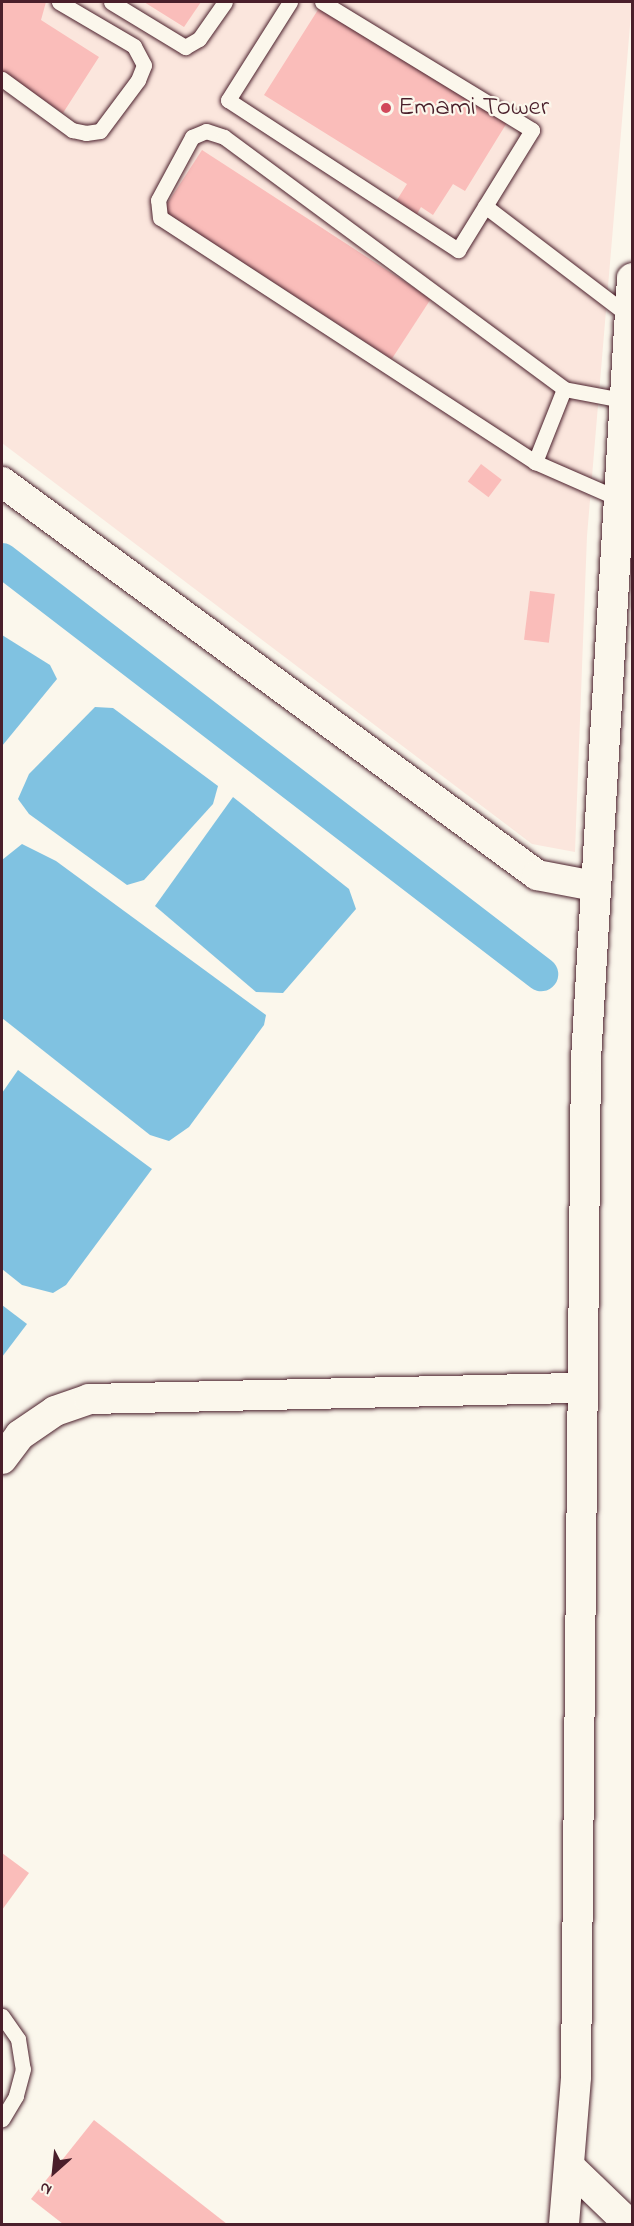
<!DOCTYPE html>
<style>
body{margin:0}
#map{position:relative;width:634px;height:2226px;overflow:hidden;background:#fbf7ec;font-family:"Indie Flower",sans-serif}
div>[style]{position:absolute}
.built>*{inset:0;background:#fbe6dd}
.water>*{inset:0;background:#80c2e1}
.canal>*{height:34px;margin:-17px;padding:0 17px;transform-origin:17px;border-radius:17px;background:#80c2e1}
.building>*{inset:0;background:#fabdba;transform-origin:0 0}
.roads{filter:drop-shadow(0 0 2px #4a1f2b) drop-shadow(0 0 2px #4a1f2b)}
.service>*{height:15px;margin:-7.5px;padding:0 7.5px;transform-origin:7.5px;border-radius:7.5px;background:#fbf7ec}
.minor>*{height:30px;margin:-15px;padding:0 15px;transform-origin:15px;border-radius:15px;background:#fbf7ec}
.dots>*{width:16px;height:16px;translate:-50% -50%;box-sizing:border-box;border:3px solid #fbf7ec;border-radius:50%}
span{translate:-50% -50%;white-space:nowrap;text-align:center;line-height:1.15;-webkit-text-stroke:4.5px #fbf7ec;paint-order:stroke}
.poi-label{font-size:27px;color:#4a1f2b}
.left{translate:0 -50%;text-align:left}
.frame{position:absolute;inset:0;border:3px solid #4a1f2b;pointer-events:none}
.north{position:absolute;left:24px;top:2142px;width:60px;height:60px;-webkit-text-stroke:4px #fbf7ec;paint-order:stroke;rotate:207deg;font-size:16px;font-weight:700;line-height:24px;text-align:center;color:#4a1f2b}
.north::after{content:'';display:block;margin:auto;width:21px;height:27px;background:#4a1f2b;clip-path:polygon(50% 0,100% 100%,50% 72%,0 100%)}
</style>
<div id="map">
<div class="built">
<div style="clip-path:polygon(2px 2px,632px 2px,587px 536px,575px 852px,532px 844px,2px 443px)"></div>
</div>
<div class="water">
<div style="clip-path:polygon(2px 635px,50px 665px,57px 679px,2px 746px)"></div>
<div style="clip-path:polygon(95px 707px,113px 708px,218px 786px,213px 804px,144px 880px,127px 885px,29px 814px,18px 799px,29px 774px)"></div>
<div style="clip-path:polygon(233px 797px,349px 889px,356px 909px,283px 993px,256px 992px,155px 906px)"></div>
<div style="clip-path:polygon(22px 844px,56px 861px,266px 1015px,264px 1025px,189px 1127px,169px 1141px,150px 1135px,2px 1018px,2px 860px)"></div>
<div style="clip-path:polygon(18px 1070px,152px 1169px,66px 1285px,53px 1293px,22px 1285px,2px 1269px,2px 1093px)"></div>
<div style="clip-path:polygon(2px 1305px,27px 1324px,2px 1357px)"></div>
</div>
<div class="canal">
<div style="left:2px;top:560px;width:680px;rotate:37.53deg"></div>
</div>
<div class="building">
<div style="clip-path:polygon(2px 2px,46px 2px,41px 20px,99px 57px,63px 113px,2px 72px)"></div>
<div style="clip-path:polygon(144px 2px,201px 2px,184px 27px)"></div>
<div style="clip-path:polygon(321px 5px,508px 121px,465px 191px,453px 184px,433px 215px,421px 207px,416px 216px,395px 203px,407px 184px,264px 95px)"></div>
<div style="left:202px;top:150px;width:273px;height:72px;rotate:33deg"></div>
<div style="left:481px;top:464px;width:26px;height:22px;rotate:37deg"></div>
<div style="left:530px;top:591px;width:25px;height:49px;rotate:7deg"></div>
<div style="clip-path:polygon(2px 1853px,29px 1873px,2px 1910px)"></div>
<div style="clip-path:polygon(94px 2120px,227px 2224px,63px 2224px,31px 2199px)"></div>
</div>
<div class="roads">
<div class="service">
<div style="left:111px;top:2px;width:87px;rotate:31.3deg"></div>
<div style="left:185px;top:47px;width:16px;rotate:-30deg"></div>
<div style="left:199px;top:39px;width:45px;rotate:-54.9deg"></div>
<div style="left:290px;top:2px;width:116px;rotate:122.3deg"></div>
<div style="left:228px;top:100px;width:275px;rotate:33.1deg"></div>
<div style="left:458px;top:250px;width:141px;rotate:-58.3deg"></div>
<div style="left:532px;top:130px;width:246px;rotate:-148.6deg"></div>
<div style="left:2px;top:79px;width:87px;rotate:36.1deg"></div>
<div style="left:72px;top:130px;width:14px;rotate:12deg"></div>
<div style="left:86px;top:133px;width:14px;rotate:-8deg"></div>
<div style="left:100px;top:131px;width:64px;rotate:-53.3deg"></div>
<div style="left:138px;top:80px;width:16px;rotate:-68deg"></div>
<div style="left:144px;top:65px;width:21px;rotate:-118deg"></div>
<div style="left:134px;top:46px;width:87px;rotate:-149.6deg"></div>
<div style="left:485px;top:206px;width:178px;rotate:37.3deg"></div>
<div style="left:564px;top:389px;width:79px;rotate:111.7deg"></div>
<div style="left:535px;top:462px;width:447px;rotate:-146.9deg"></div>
<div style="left:160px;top:218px;width:18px;rotate:-96deg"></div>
<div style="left:158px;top:200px;width:72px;rotate:-61.6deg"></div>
<div style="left:192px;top:137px;width:15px;rotate:-23deg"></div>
<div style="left:206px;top:131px;width:19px;rotate:18deg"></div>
<div style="left:224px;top:137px;width:423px;rotate:36.5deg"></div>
<div style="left:564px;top:389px;width:60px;rotate:10.6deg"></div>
<div style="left:535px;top:462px;width:90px;rotate:23.7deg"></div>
<div style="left:2px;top:2016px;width:28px;rotate:55deg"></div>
<div style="left:18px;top:2039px;width:30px;rotate:81deg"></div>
<div style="left:23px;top:2069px;width:28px;rotate:105deg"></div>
<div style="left:16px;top:2096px;width:27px;rotate:121deg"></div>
</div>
<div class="minor">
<div style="left:2px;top:482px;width:664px;rotate:36.3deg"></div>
<div style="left:537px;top:875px;width:58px;rotate:10.9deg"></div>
<div style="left:2px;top:1459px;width:30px;rotate:-53deg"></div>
<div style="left:20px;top:1435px;width:42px;rotate:-34.4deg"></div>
<div style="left:55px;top:1411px;width:36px;rotate:-19deg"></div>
<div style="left:89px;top:1399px;width:493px;rotate:-1.3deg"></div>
<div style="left:569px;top:2166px;width:83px;rotate:44deg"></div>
<div style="left:564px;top:2224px;width:147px;rotate:-85.3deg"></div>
<div style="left:576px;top:2077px;width:1018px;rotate:-89.44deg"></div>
<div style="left:586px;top:1059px;width:782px;rotate:-86.63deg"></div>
</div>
</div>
<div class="dots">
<div style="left:386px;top:108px;background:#d1495b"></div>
</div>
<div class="poi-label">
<span class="left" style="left:398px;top:108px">Emami Tower</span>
</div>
<div class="frame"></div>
<div class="north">N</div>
</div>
